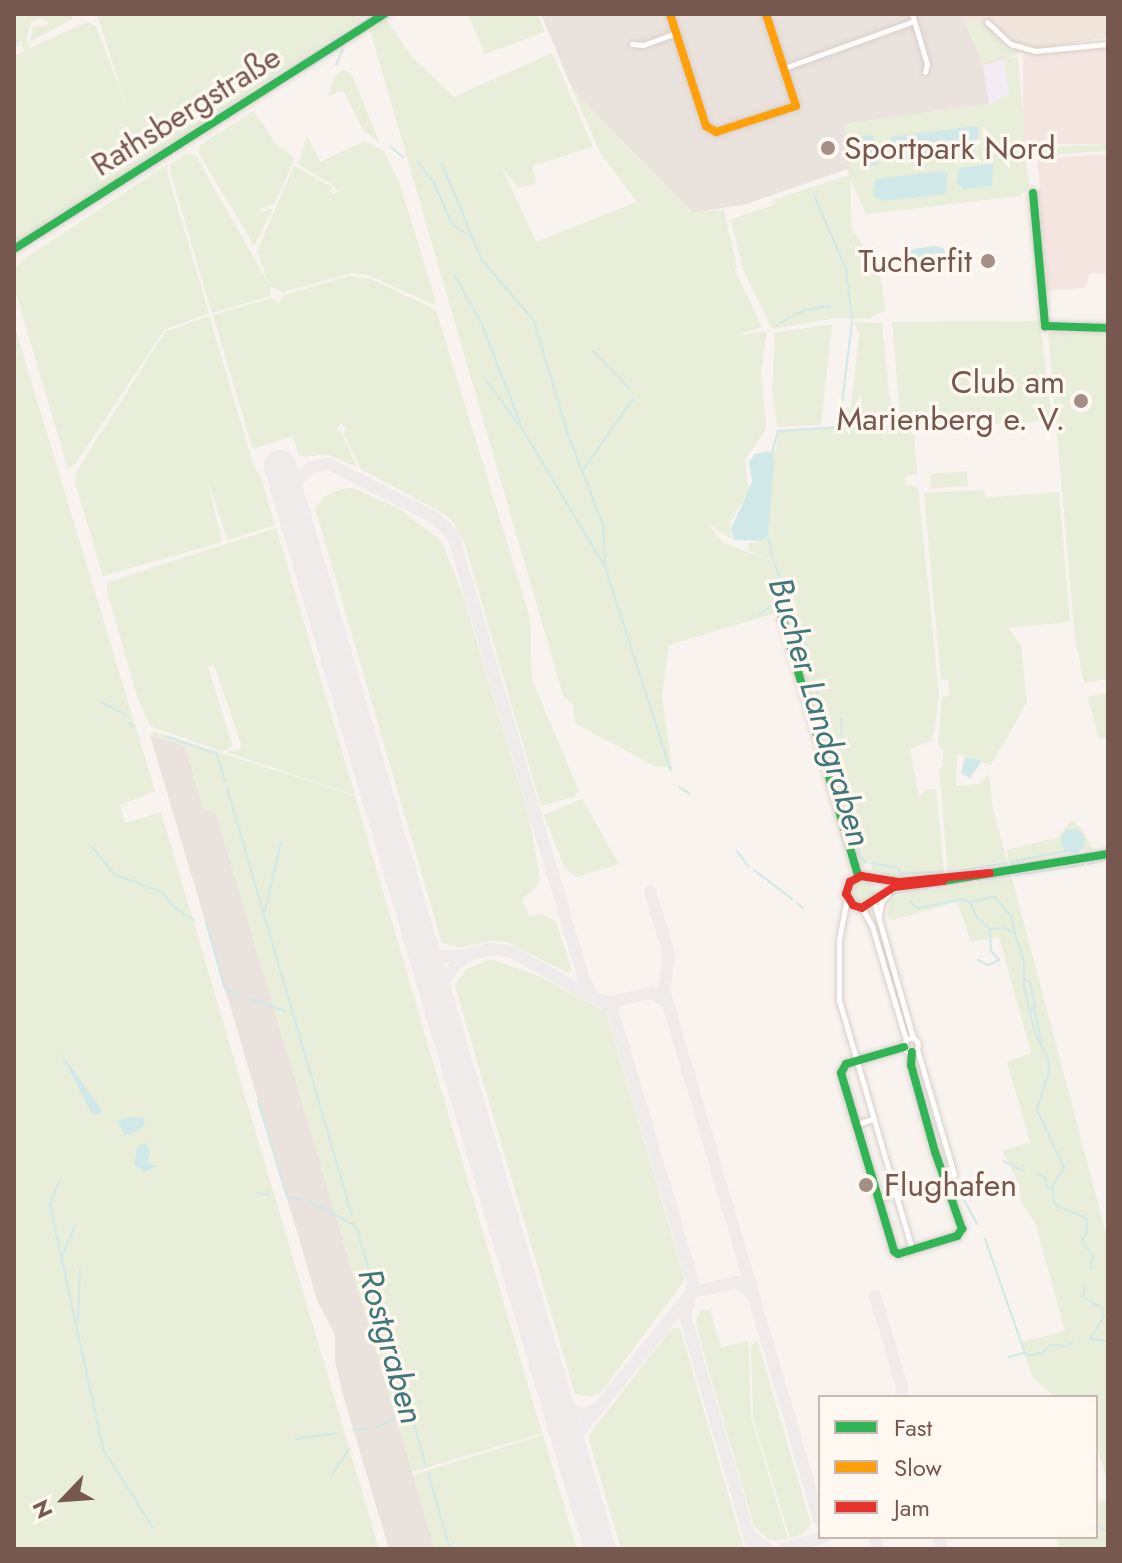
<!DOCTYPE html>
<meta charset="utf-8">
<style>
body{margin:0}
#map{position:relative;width:1122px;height:1563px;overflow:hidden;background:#f8f3ee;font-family:Jost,sans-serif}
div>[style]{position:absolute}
.residential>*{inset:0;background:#f1e5dc}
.commercial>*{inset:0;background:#f5e5e0;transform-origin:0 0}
.industrial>*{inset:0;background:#eae2dd}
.education>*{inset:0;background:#f4ecf4}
.green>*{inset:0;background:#e8eed9;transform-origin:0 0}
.round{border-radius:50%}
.water>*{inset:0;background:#d0e8e8}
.stream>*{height:2px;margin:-1px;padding:0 1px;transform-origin:1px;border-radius:1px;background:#d0e8e8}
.taxiway>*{height:12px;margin:-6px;padding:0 6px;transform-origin:6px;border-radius:6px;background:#eeebea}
.runway>*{height:32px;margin:-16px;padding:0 16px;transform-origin:16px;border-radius:16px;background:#eeebea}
.roads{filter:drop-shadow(0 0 2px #d7cfca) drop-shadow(0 0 2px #d7cfca)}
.street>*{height:5px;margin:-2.5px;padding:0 2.5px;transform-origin:2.5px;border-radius:2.5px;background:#fefdfc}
.street>.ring{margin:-2.5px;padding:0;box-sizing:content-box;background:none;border:5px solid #fefdfc;border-radius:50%}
.fast>*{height:8px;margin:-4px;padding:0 4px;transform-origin:4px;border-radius:4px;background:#30b455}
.slow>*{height:8px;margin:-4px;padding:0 4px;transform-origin:4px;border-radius:4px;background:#ff9f0a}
.jam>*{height:8px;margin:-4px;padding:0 4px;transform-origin:4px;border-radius:4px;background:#e5322d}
.dots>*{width:22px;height:22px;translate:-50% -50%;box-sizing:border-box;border:4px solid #fef8f1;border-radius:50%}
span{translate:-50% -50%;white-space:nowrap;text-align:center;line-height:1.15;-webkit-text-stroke:7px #fef8f1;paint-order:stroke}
.street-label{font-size:32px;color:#77584e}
.poi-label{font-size:32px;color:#77584e}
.left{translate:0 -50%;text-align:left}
.right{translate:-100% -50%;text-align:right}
.water-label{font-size:34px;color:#41777b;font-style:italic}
.frame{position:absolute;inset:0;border:16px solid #77584e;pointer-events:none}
.legend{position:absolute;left:818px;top:1395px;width:280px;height:144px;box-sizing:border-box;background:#fef8f1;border:2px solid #c8b8b0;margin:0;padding:10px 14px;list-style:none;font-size:24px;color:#77584e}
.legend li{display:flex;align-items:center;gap:16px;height:40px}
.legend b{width:40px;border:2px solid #c8b8b0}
.north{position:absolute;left:24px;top:1459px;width:80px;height:80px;-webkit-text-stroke:6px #fef8f1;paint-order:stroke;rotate:245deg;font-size:22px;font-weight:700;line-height:32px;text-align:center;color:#77584e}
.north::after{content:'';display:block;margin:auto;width:28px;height:36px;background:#77584e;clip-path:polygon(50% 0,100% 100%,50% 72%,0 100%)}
</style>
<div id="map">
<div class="residential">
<div style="clip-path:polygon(962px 14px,1108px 14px,1108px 37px,1021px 52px,1005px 60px,989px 104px,983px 65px)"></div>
</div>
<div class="commercial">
<div style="left:1108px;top:48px;width:96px;height:85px;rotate:90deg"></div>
<div style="clip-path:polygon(1108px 154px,1108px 274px,1090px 273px,1085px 288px,1044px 291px,1035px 191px,1040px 190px,1037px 159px)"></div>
</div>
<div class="industrial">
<div style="clip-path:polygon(541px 14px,962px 14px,983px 65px,989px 104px,844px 124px,854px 158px,847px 169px,747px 204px,693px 213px,573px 91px)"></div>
<div style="clip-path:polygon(150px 735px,185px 746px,203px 808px,216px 813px,435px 1549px,389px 1549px,343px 1395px,335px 1362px,335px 1335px,317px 1300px)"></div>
</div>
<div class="education">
<div style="clip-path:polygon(1004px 60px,1009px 95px,989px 104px,983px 65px)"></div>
</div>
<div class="green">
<div style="clip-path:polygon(14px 14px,73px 14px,72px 19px,30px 42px,33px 27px,49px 24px,41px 18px,33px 22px,32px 19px,26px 39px,30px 48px,87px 22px,96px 26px,126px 105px,97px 14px,196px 14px,200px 29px,197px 14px,370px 14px,14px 245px,14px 57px,24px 51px,20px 38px,20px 45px,14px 48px)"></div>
<div style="clip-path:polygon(468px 14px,538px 14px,545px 32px,485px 54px)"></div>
<div style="clip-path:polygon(386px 19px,413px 58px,454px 97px,552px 53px,593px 147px,532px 166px,536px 184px,518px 188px,501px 165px,536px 242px,637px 202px,601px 154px,573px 91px,693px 213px,724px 210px,737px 268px,734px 269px,762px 327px,734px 336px,767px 331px,761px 373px,766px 423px,765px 431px,745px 459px,749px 490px,730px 522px,731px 539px,706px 522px,724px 543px,771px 561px,747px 550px,749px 543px,762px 541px,768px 536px,772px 453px,776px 449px,778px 430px,841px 427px,842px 408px,851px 407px,859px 335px,854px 322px,882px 323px,892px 420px,867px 425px,871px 428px,898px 425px,914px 430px,917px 474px,905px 476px,906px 485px,918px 487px,939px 693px,933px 740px,910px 749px,919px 798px,925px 790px,936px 789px,944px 873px,896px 878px,873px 871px,870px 861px,860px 867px,783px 611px,669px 645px,662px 696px,672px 768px,654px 766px,575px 723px,573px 705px,563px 695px,370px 30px)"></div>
<div style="clip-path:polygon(977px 19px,1001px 43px,1018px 51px,1017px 54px,982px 63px,966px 23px)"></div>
<div style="clip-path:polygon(evenodd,1018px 56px,1029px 188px,1020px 196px,866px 214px,850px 178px,852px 229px,880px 271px,885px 311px,872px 316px,871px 319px,836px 318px,772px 329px,743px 269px,731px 219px,774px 205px,773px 200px,849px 175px,847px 169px,854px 158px,843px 124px,989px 104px,1009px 95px,1004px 60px,1018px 56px,980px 129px,974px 152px,933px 153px,893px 160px,980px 129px,1018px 56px,992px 162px,992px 186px,960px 188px,959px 168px,992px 162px)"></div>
<div style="clip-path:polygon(344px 70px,352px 75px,380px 144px,363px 130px,343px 90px,328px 96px,335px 76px)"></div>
<div style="clip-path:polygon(254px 111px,276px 144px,295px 158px,274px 204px,259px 209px,260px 213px,273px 208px,254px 246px,198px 152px,200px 145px)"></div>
<div style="clip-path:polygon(307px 136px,320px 162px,365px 141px,384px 151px,401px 187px,437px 306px,368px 275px,352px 273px,283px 292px,270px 286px,270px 296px,212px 313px,170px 171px,171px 164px,186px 153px,196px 156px,269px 284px,257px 251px,294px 166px,333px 188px,330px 189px,332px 195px,338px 192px,334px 186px,298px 164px)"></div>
<div style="clip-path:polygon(1108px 144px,1108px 151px,1031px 156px,1030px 148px)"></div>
<div style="clip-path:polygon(168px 164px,167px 172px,209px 313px,164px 330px,76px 463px,68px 469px,14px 287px,14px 270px,21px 261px)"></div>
<div style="clip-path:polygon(349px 276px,371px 279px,436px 310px,530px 618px,532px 680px,579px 791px,574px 797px,541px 806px,465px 545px,455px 524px,446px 515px,361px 469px,344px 435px,346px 427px,340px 423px,337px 431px,340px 430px,357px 467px,326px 454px,304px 457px,298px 453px,293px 436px,253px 449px,213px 315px,272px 298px,279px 303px,284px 295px)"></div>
<div style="clip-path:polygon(209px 316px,254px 467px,261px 477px,275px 525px,228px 540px,207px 479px,222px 542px,103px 576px,75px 482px,76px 472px,165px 332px)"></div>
<div style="clip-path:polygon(1040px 321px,1052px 421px,918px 428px,917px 414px,900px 414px,892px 322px)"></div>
<div style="clip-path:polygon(14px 324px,155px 791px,120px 805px,125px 823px,161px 812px,379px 1549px,14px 1549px)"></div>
<div style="clip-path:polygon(832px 324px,821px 425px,777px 427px,772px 391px,775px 333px)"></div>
<div style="clip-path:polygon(1108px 331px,1108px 679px,1084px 683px,1075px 637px,1048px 333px)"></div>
<div style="left:967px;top:471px;width:15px;height:37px;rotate:86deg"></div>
<div style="clip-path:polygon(353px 488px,401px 510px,442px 542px,463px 595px,529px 816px,540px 878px,537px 887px,522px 899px,529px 916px,544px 914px,556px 922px,572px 971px,566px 972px,507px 942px,490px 941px,460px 948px,442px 943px,315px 508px,325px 496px,341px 489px)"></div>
<div style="clip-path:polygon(984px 490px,985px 498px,1059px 492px,1070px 622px,1008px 628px,1021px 645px,1027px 702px,991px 765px,957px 753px,956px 786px,979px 784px,989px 773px,992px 805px,1007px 861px,948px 870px,939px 771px,943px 765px,943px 750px,938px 745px,942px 697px,949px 696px,948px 680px,941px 680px,924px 493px)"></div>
<div style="clip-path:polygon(276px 528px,355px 795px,226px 752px,240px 749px,241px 744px,214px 665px,208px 667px,232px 745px,229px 749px,221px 751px,150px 726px,137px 696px,107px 591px,108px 582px)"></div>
<div style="clip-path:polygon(1108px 692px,1108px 737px,1099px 739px,1088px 697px)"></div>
<div style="clip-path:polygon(156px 732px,355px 796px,542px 1433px,412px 1472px,216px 814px,203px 808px,185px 746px,150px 735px)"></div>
<div style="clip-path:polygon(582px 799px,619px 864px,577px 877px,565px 869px,544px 815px)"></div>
<div style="clip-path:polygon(1072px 820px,1083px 830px,1093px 850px,1083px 851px,1082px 836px,1065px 851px,1068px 853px,1009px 863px,1007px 850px,1058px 837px)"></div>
<div style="clip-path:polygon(1012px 878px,1108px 1241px,1108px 1486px,1096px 1442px,1096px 1397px,1055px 1397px,1033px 1378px,1021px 1342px,1065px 1331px,1035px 1222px,1022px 1204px,1019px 1185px,1002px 1151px,1030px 1142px,1007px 1062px,1031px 1053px,999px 937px,971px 942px,957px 902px,890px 921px,887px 913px,891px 900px,898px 895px)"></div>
<div class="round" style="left:850px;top:879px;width:26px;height:26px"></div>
<div style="clip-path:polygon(491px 959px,541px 977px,606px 1012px,685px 1280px,601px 1392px,591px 1397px,575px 1394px,455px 986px,466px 969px)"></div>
<div style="clip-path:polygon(701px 1310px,710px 1310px,721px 1348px,748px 1340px,751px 1417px,788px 1539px,769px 1540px,754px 1526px,699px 1336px,696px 1319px)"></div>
<div style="clip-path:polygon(672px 1328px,680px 1328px,744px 1549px,621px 1549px,588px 1436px)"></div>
<div style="clip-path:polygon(757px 1340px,811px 1524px,804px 1533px,790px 1538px,753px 1418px,751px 1346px)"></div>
<div style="clip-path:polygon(543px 1435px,577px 1549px,435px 1549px,413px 1475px)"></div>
<div style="clip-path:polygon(1108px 1498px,1108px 1549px,1059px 1549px,1056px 1537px,1096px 1537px,1096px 1502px)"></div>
</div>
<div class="water">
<div style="clip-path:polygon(975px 126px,980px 129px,974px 152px,933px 153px,893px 160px,889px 156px,891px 137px)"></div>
<div style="clip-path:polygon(873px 135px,878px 164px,862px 168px,859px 150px,861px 136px)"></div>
<div style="clip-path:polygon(993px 163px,992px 186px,964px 189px,956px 183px,959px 168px)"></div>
<div style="clip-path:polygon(944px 171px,948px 173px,946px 194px,882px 201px,873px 196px,875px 179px)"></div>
<div style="clip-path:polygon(934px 246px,944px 248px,945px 252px,936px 272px,927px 269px,907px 272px,905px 250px)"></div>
<div style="clip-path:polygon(768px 451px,772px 453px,774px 463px,768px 536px,762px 541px,734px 540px,731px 529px,752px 482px,749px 462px,755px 454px)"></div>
<div style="clip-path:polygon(965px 757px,982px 761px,970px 778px,961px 773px)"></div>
<div class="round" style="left:1061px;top:829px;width:24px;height:24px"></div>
<div style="clip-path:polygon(59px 1050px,101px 1109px,101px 1114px,92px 1114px)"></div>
<div style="clip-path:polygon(130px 1117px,143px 1118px,145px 1126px,129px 1135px,124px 1134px,118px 1121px)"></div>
<div style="clip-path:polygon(146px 1143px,150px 1151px,147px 1162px,156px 1166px,145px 1172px,134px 1165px,137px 1147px)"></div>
</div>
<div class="stream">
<div style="left:357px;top:36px;width:15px;rotate:-32deg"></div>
<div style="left:336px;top:65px;width:17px;rotate:-66deg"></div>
<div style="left:306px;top:69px;width:46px;rotate:-32.7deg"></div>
<div style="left:273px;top:80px;width:122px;rotate:-32.7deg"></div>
<div style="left:217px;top:116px;width:62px;rotate:-31.9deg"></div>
<div style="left:391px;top:147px;width:16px;rotate:40deg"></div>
<div style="left:417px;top:161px;width:28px;rotate:52deg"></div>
<div style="left:434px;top:183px;width:45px;rotate:66.3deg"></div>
<div style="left:452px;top:224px;width:25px;rotate:34deg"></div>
<div style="left:442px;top:164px;width:104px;rotate:67.4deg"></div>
<div style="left:482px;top:260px;width:80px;rotate:49.6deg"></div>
<div style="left:534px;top:321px;width:116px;rotate:73.4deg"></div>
<div style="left:567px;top:432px;width:100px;rotate:68.8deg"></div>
<div style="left:603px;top:525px;width:42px;rotate:87.3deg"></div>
<div style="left:814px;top:195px;width:81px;rotate:66.6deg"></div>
<div style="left:846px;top:269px;width:50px;rotate:83.2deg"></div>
<div style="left:455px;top:276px;width:53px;rotate:60.5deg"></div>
<div style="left:481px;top:322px;width:110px;rotate:68.8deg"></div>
<div style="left:777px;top:325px;width:31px;rotate:-29deg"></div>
<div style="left:804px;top:310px;width:27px;rotate:-8deg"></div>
<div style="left:593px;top:351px;width:52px;rotate:45.8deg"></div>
<div style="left:484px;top:378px;width:65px;rotate:53.1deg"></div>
<div style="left:523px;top:430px;width:160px;rotate:59.1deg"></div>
<div style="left:605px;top:567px;width:214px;rotate:72.1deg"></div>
<div style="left:772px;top:453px;width:23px;rotate:-75deg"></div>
<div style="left:778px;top:431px;width:61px;rotate:-3.8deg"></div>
<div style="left:839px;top:427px;width:106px;rotate:-82.9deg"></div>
<div style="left:583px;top:470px;width:87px;rotate:-54.8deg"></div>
<div style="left:768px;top:536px;width:23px;rotate:77deg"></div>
<div style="left:774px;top:562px;width:81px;rotate:69.1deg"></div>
<div style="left:803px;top:638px;width:163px;rotate:75.5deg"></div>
<div style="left:844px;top:796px;width:40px;rotate:69.8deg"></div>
<div style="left:858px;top:834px;width:22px;rotate:87deg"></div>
<div style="left:859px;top:856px;width:9px;rotate:41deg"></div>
<div style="left:759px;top:615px;width:30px;rotate:-37deg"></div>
<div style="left:101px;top:702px;width:28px;rotate:27deg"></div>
<div style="left:841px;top:718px;width:18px;rotate:87deg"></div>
<div style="left:129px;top:723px;width:6px;rotate:39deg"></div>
<div style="left:165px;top:736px;width:55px;rotate:19.1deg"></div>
<div style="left:217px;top:754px;width:29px;rotate:74deg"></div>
<div style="left:679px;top:787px;width:13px;rotate:32deg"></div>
<div style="left:227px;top:788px;width:445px;rotate:73.7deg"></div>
<div style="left:92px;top:847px;width:35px;rotate:51deg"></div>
<div style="left:114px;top:874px;width:51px;rotate:20.6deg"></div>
<div style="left:162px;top:892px;width:22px;rotate:51deg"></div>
<div style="left:176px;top:909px;width:21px;rotate:31deg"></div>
<div style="left:737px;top:851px;width:19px;rotate:54deg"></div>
<div style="left:1091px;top:853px;width:15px;rotate:-11deg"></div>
<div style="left:1011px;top:862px;width:55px;rotate:-11.5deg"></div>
<div style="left:871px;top:863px;width:27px;rotate:10deg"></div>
<div style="left:898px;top:868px;width:8px;rotate:60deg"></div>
<div style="left:1088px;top:864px;width:21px;rotate:-14deg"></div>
<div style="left:1012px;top:865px;width:76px;rotate:-8.3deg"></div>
<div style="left:1000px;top:867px;width:7px"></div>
<div style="left:986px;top:869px;width:11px;rotate:-5deg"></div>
<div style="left:754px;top:870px;width:48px;rotate:37.3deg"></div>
<div style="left:949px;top:872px;width:58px;rotate:-9deg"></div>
<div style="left:901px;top:873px;width:41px;rotate:-1.4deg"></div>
<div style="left:1016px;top:875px;width:68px;rotate:-8.5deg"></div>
<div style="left:978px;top:880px;width:32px;rotate:-7deg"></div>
<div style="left:962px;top:883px;width:8px;rotate:-14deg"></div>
<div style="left:899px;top:893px;width:61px;rotate:-9.5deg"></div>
<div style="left:890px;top:896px;width:8px;rotate:-23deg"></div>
<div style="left:910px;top:901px;width:11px;rotate:41deg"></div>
<div style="left:918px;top:908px;width:46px;rotate:-11.3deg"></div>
<div style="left:963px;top:899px;width:8px;rotate:23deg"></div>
<div style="left:970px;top:902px;width:17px;rotate:65deg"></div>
<div style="left:977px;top:917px;width:18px;rotate:43deg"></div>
<div style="left:990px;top:929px;width:15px;rotate:-4deg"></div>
<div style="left:1005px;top:928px;width:12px;rotate:31deg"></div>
<div style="left:1015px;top:934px;width:29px;rotate:72deg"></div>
<div style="left:1024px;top:962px;width:25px;rotate:90deg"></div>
<div style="left:1024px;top:987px;width:44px;rotate:76.9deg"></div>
<div style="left:1034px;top:1030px;width:32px;rotate:64deg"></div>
<div style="left:1048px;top:1059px;width:12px;rotate:85deg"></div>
<div style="left:1049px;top:1071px;width:41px;rotate:107.1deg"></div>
<div style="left:1037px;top:1110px;width:64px;rotate:65deg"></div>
<div style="left:1064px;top:1168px;width:21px;rotate:121deg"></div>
<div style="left:1053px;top:1186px;width:14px;rotate:90deg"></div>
<div style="left:1053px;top:1200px;width:7px;rotate:56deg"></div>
<div style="left:1057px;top:1206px;width:31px;rotate:22deg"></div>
<div style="left:1086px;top:1218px;width:15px;rotate:86deg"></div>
<div style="left:1087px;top:1233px;width:9px;rotate:126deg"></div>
<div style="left:1082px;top:1240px;width:20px;rotate:57deg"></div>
<div style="left:1093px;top:1257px;width:12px;rotate:99deg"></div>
<div style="left:971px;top:902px;width:25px;rotate:-12deg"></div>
<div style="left:995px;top:897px;width:25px;rotate:50deg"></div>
<div style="left:1011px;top:916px;width:18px;rotate:77deg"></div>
<div style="left:797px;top:903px;width:8px;rotate:40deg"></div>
<div style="left:265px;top:911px;width:71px;rotate:-76.9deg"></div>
<div style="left:206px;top:922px;width:70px;rotate:74.2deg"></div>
<div style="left:225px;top:989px;width:17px;rotate:25deg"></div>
<div style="left:978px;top:960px;width:11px;rotate:27deg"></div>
<div style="left:988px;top:965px;width:12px;rotate:-24deg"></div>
<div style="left:999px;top:960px;width:12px;rotate:-132deg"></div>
<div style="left:991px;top:951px;width:22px;rotate:-93deg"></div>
<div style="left:1025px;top:979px;width:6px;rotate:39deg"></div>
<div style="left:1030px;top:983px;width:23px;rotate:77deg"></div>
<div style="left:1035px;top:1005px;width:6px;rotate:129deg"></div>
<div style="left:250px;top:999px;width:37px;rotate:19deg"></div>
<div style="left:1034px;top:1008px;width:38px;rotate:78deg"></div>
<div style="left:258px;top:1101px;width:100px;rotate:73.2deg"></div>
<div style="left:287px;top:1197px;width:14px;rotate:8deg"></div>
<div style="left:1003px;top:1161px;width:23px;rotate:25deg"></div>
<div style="left:1036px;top:1173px;width:10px;rotate:24deg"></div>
<div style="left:1045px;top:1177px;width:10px;rotate:79deg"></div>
<div style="left:1047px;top:1187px;width:6px;rotate:18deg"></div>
<div style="left:59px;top:1181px;width:26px;rotate:111deg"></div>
<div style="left:50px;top:1205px;width:250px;rotate:77.7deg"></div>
<div style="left:103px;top:1449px;width:93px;rotate:57.7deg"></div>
<div style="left:956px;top:1185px;width:44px;rotate:61.7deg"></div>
<div style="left:257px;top:1193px;width:12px;rotate:9deg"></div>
<div style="left:309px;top:1201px;width:53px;rotate:28deg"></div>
<div style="left:356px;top:1226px;width:250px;rotate:73.7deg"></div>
<div style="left:985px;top:1239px;width:124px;rotate:70.7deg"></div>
<div style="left:1026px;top:1356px;width:16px;rotate:-11deg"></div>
<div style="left:1042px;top:1353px;width:12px;rotate:-42deg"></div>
<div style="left:1051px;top:1345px;width:15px;rotate:4deg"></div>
<div style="left:1066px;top:1346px;width:8px;rotate:-30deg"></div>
<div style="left:62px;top:1257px;width:35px;rotate:-68deg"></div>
<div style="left:1085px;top:1285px;width:12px;rotate:99deg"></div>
<div style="left:1083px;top:1297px;width:22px;rotate:30deg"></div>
<div style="left:1102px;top:1308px;width:8px;rotate:76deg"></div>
<div style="left:1104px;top:1316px;width:27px;rotate:121deg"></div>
<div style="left:1090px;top:1339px;width:18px;rotate:6deg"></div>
<div style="left:78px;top:1321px;width:51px;rotate:-87.8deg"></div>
<div style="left:1009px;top:1357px;width:15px;rotate:-16deg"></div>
<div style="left:377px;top:1427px;width:34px;rotate:-26deg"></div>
<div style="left:352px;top:1430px;width:17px;rotate:-7deg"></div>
<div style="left:296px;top:1439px;width:42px;rotate:-8.1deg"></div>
<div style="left:428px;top:1472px;width:80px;rotate:74.1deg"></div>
<div style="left:333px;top:1473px;width:29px;rotate:-56deg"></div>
<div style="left:1096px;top:1525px;width:14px;rotate:30deg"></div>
<div style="left:1064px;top:1537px;width:1px"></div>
<div style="left:1080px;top:1537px;width:5px"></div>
</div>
<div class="taxiway">
<div style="left:296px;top:517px;width:16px;rotate:-104deg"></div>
<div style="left:292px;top:501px;width:21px;rotate:-76deg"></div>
<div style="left:297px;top:481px;width:20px;rotate:-45deg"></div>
<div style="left:311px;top:467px;width:18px;rotate:-9deg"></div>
<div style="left:329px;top:464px;width:119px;rotate:27deg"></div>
<div style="left:435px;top:518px;width:25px;rotate:43deg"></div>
<div style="left:453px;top:535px;width:464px;rotate:73.6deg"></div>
<div style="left:584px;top:980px;width:16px;rotate:60deg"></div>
<div style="left:650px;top:891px;width:67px;rotate:73.5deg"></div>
<div style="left:669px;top:955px;width:35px;rotate:98deg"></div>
<div style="left:664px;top:990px;width:554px;rotate:73.66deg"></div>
<div style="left:418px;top:932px;width:13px;rotate:63deg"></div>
<div style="left:424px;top:944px;width:18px;rotate:41deg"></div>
<div style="left:438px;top:956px;width:25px"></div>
<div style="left:602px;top:1000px;width:9px;rotate:13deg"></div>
<div style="left:611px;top:1002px;width:42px;rotate:-12.4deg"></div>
<div style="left:652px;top:993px;width:17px;rotate:33deg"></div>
<div style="left:441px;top:1011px;width:31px;rotate:-83deg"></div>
<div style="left:445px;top:980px;width:18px;rotate:-56deg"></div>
<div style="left:455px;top:965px;width:19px;rotate:-36deg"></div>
<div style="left:470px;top:954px;width:22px;rotate:-13deg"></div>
<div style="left:491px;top:949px;width:21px;rotate:8deg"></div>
<div style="left:512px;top:952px;width:115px;rotate:29.2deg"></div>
<div style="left:612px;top:1008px;width:275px;rotate:73.5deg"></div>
<div style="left:690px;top:1272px;width:12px;rotate:76deg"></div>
<div style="left:693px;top:1284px;width:33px;rotate:104deg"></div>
<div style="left:685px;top:1316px;width:243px;rotate:73.7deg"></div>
<div style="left:875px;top:1296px;width:94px;rotate:73.3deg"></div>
<div style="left:902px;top:1386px;width:11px;rotate:95deg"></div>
<div style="left:555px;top:1398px;width:24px;rotate:36deg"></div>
<div style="left:574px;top:1412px;width:12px;rotate:9deg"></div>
<div style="left:586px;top:1414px;width:13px;rotate:-29deg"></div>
<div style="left:572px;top:1456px;width:25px;rotate:-74deg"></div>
<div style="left:579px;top:1432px;width:180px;rotate:-51.1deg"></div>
<div style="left:692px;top:1292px;width:46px;rotate:-12.5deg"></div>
<div style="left:737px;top:1282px;width:21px;rotate:39deg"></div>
<div style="left:750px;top:1536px;width:22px;rotate:36deg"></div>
<div style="left:875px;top:1537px;width:12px;rotate:76deg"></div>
<div style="left:939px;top:1537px;width:12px;rotate:76deg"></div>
<div style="left:784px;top:1549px;width:42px;rotate:-16.7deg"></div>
</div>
<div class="runway">
<div style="left:280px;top:466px;width:1129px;rotate:73.54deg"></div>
</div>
<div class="roads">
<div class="street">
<div style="left:912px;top:14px;width:52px;rotate:73.3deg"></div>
<div style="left:927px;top:64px;width:8px;rotate:104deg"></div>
<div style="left:987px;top:22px;width:33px;rotate:43deg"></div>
<div style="left:1011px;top:44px;width:25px;rotate:16deg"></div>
<div style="left:1035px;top:51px;width:73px;rotate:-5.5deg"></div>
<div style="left:632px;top:44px;width:11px;rotate:5deg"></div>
<div style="left:643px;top:45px;width:35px;rotate:-20deg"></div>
<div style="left:784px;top:68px;width:138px;rotate:-19.9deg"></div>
<div style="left:847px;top:898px;width:43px;rotate:100.8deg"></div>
<div style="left:839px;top:940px;width:60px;rotate:90deg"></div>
<div style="left:839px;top:1000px;width:260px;rotate:73.7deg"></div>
<div style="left:874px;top:902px;width:141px;rotate:74deg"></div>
<div style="left:862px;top:908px;width:21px;rotate:61deg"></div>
<div style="left:872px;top:926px;width:119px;rotate:73.4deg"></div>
<div style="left:879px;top:917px;width:15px;rotate:-82deg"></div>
<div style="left:881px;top:902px;width:11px;rotate:-49deg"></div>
<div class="ring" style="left:904px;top:1038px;width:9px;height:9px"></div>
<div style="left:857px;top:1124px;width:16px;rotate:-18deg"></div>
<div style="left:878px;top:1198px;width:71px;rotate:-13.8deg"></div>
<div style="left:947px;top:1181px;width:10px;rotate:-45deg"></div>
<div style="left:954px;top:1174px;width:130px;rotate:-106.5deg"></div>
</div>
<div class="fast">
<div style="left:1033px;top:193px;width:134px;rotate:84.8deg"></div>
<div style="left:1045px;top:326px;width:63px;rotate:1.8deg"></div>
<div style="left:14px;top:249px;width:439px;rotate:-32.4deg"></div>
<div style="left:782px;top:617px;width:270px;rotate:73.6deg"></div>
<div style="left:943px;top:881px;width:167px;rotate:-9.3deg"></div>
<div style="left:904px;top:1047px;width:60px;rotate:163.7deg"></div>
<div style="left:846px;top:1064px;width:10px;rotate:119deg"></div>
<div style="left:841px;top:1073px;width:186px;rotate:73.4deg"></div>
<div style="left:894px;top:1251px;width:5px;rotate:37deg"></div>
<div style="left:898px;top:1254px;width:62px;rotate:-17deg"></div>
<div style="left:957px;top:1236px;width:9px;rotate:-54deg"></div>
<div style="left:962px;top:1229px;width:82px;rotate:-109.3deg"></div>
<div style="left:935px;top:1152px;width:90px;rotate:-105.4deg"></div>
<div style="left:911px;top:1065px;width:13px;rotate:-86deg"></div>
</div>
<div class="slow">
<div style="left:670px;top:14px;width:118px;rotate:72.2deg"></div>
<div style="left:706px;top:126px;width:12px;rotate:31deg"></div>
<div style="left:716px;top:132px;width:84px;rotate:-18deg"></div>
<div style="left:796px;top:106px;width:97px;rotate:-108.1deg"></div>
</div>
<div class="jam">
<div style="left:943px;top:881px;width:49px;rotate:173deg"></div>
<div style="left:894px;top:887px;width:38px;rotate:147deg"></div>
<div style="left:862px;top:908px;width:9px;rotate:-162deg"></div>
<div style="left:853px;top:905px;width:13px;rotate:-122deg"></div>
<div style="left:846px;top:894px;width:13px;rotate:-72deg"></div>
<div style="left:850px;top:882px;width:13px;rotate:-29deg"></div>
<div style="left:861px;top:876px;width:39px;rotate:9deg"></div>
<div style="left:900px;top:882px;width:90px;rotate:-5.7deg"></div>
</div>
</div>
<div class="dots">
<div style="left:828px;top:148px;background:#a48e86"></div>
<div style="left:988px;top:261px;background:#a48e86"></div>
<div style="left:1081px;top:401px;background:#a48e86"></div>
<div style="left:866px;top:1185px;background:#a48e86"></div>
</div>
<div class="street-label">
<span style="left:186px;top:111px;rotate:-32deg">Rathsbergstraße</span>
</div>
<div class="poi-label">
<span class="left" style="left:844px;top:148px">Sportpark Nord</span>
<span class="right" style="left:972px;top:261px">Tucherfit</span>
<span class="right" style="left:1065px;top:401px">Club am<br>Marienberg e. V.</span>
<span class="left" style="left:884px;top:1185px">Flughafen</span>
</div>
<div class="water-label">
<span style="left:820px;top:712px;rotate:73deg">Bucher Landgraben</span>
<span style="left:391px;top:1346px;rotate:74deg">Rostgraben</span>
</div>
<div class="frame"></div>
<ul class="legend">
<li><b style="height:10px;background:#30b455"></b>Fast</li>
<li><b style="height:10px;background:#ff9f0a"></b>Slow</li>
<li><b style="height:10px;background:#e5322d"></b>Jam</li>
</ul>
<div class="north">N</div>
</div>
